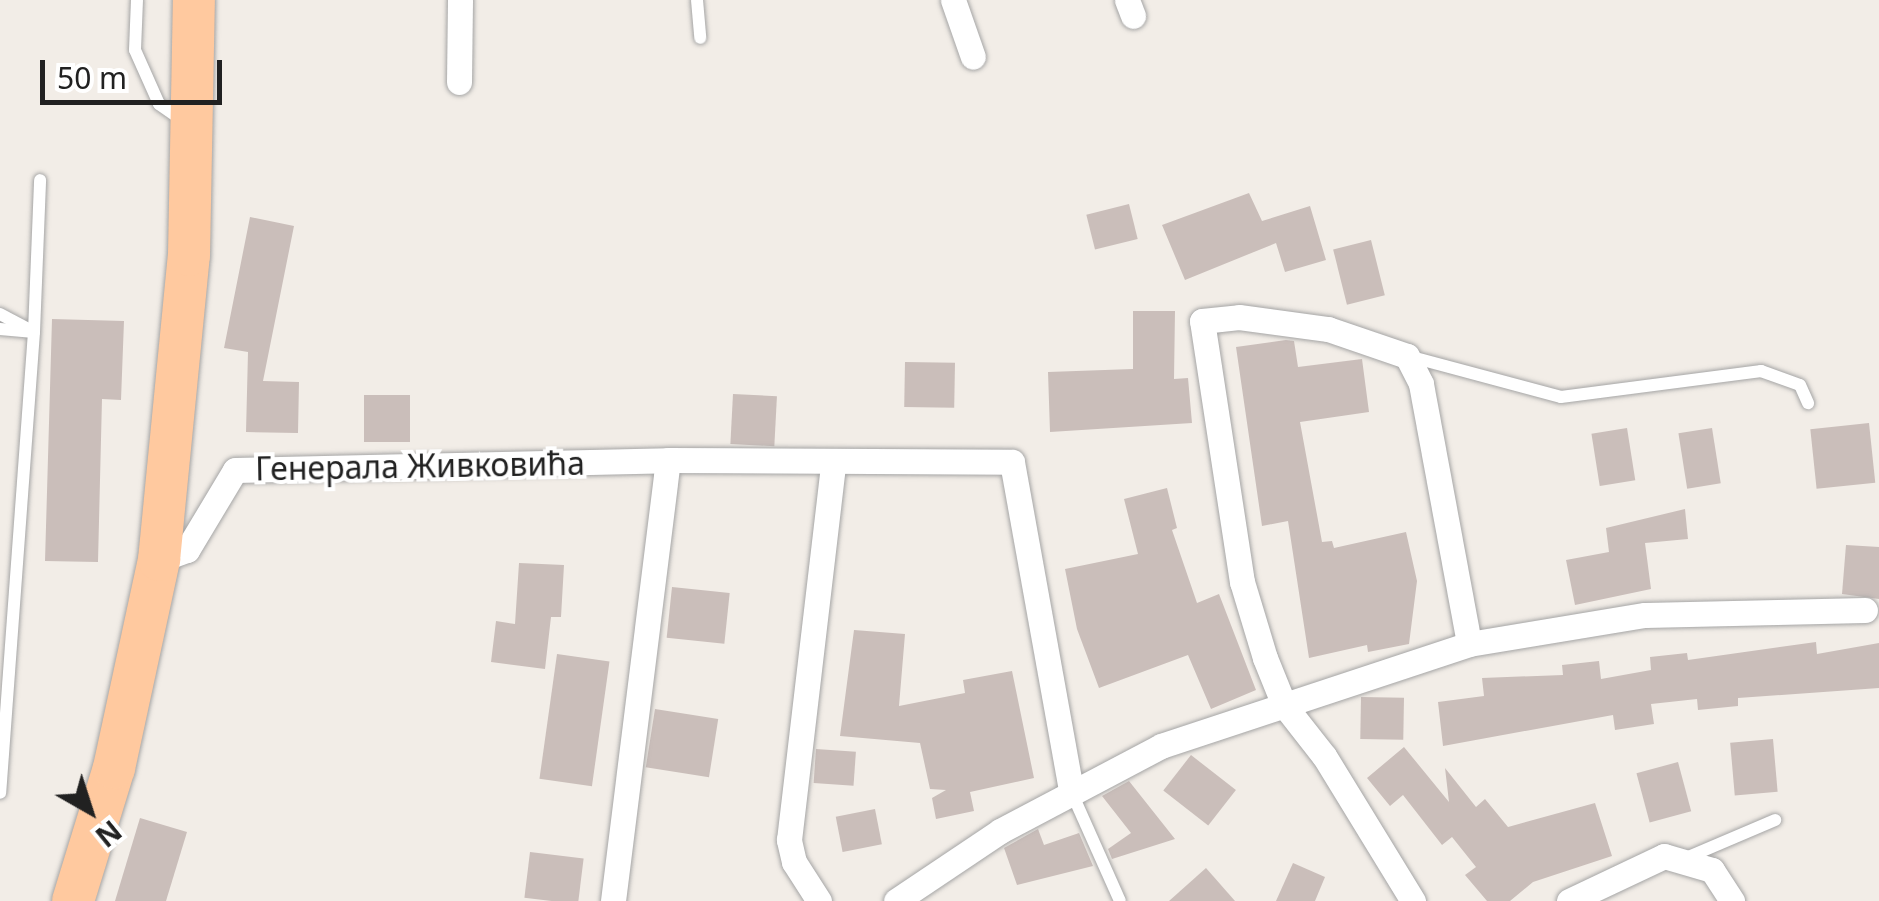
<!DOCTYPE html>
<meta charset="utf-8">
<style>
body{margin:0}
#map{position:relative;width:1879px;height:901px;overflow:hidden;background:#f2ede7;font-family:"Noto Sans",sans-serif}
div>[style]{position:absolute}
.building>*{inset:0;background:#cabeba;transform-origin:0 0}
.roads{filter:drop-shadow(0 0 2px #a5a5a5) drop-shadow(0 0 2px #a5a5a5)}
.service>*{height:12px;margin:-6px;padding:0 6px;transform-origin:6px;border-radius:6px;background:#fff}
.minor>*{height:25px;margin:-12.5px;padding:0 12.5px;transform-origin:12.5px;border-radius:12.5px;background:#fff}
.primary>*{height:42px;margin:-21px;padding:0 21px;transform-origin:21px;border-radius:21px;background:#ffc99f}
span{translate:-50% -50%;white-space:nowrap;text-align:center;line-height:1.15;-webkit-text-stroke:8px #fff;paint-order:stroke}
.street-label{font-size:32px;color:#212121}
.north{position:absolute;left:40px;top:761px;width:100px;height:100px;-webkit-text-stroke:8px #fff;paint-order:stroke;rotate:141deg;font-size:28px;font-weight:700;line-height:40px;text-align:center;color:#212121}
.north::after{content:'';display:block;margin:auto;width:35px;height:45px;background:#212121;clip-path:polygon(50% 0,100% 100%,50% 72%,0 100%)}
.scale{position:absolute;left:40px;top:60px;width:182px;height:45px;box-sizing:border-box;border:5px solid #212121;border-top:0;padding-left:12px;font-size:30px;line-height:35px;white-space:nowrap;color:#212121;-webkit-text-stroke:8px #fff;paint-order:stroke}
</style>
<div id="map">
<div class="building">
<div style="clip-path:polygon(1249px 193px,1262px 221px,1310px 206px,1326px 260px,1285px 272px,1276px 243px,1185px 280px,1162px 225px)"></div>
<div style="left:1129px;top:204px;width:36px;height:44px;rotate:76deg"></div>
<div style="clip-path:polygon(250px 217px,294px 226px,263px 381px,299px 382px,298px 433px,246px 432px,248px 352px,224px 348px)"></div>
<div style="left:1371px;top:240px;width:57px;height:39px;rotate:76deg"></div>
<div style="clip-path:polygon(1133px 311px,1175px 311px,1174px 379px,1188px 378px,1192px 423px,1050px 432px,1048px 372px,1133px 369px)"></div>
<div style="clip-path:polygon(52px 319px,124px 321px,121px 400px,102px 399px,98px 562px,45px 561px)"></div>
<div style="clip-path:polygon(1286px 340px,1294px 341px,1298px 367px,1362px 359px,1369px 412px,1300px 422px,1322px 542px,1332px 541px,1334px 548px,1406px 532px,1417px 581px,1409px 644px,1368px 652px,1367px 645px,1309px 658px,1288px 521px,1262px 526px,1236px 347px)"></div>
<div style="left:905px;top:362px;width:50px;height:45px;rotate:1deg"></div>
<div style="left:733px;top:394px;width:44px;height:50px;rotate:3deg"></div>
<div style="left:364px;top:395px;width:46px;height:47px"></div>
<div style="left:1869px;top:423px;width:60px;height:59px;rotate:84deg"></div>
<div style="left:1627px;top:428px;width:53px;height:36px;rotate:81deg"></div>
<div style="left:1712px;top:428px;width:56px;height:34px;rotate:81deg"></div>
<div style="clip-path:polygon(1167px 488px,1177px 528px,1172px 530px,1197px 603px,1219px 594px,1256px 690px,1211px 709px,1188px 655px,1099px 688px,1077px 629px,1065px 569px,1138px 554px,1124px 499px)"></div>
<div style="clip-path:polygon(1685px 509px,1688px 539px,1645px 543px,1651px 589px,1575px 605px,1566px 560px,1609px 552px,1606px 528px)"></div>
<div style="clip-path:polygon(1846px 545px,1879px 547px,1879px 599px,1842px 594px)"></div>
<div style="clip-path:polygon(519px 563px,564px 565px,561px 617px,551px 617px,545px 669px,491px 662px,496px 621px,515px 624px)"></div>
<div style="left:672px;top:587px;width:58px;height:51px;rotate:6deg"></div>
<div style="clip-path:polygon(854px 630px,905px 634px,899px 706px,965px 693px,963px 680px,1012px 671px,1034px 778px,970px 792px,974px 811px,936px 819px,932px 798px,946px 790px,930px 789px,920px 743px,840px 736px)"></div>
<div style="clip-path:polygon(1816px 642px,1817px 654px,1879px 643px,1879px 688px,1738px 698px,1738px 706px,1698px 710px,1697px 699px,1651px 704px,1654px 724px,1615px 730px,1613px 715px,1443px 746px,1438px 702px,1484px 696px,1482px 678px,1563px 675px,1562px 665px,1599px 661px,1601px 679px,1651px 670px,1650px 657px,1687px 653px,1688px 660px)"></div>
<div style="left:557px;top:654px;width:53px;height:126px;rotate:8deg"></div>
<div style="left:1361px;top:697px;width:43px;height:42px;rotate:1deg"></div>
<div style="left:655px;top:709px;width:64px;height:59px;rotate:9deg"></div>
<div style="left:1773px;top:739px;width:53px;height:43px;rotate:85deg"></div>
<div style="clip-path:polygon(1404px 747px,1449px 802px,1445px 768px,1476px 807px,1485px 799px,1508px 827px,1595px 803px,1612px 856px,1533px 882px,1510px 901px,1487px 901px,1465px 875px,1476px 867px,1452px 837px,1442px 845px,1403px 795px,1390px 806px,1367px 778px)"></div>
<div style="left:816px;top:749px;width:40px;height:34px;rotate:4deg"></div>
<div style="left:1191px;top:755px;width:57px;height:45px;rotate:38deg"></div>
<div style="left:1678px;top:762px;width:51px;height:43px;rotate:75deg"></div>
<div style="clip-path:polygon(1129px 781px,1175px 839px,1112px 859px,1108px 849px,1131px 833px,1102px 796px)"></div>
<div style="left:875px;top:809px;width:36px;height:40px;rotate:79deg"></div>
<div style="clip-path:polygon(140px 818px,187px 832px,166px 901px,115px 901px)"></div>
<div style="clip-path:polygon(1038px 829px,1044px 845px,1079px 833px,1093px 866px,1017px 885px,1004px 848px)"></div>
<div style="left:530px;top:852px;width:54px;height:46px;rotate:7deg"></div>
<div style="clip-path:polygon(1293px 863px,1325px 877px,1315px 901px,1276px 901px)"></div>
<div style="clip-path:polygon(1206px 868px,1235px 901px,1169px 901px)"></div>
</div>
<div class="roads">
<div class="service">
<div style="left:137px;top:0;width:50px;rotate:92.3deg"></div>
<div style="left:135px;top:50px;width:59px;rotate:66deg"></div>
<div style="left:159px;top:104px;width:29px;rotate:35deg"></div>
<div style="left:697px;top:0;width:38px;rotate:85deg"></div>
<div style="left:0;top:314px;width:38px;rotate:28deg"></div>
<div style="left:34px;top:332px;width:462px;rotate:94.2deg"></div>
<div style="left:0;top:329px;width:34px;rotate:5deg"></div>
<div style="left:34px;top:332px;width:152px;rotate:-87.7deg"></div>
<div style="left:1408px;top:356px;width:158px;rotate:15deg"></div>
<div style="left:1561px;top:397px;width:202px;rotate:-7.4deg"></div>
<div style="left:1761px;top:371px;width:41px;rotate:19.7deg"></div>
<div style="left:1800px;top:385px;width:20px;rotate:66deg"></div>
<div style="left:1071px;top:791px;width:120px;rotate:66deg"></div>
<div style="left:1686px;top:858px;width:97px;rotate:-23.1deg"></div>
</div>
<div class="minor">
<div style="left:953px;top:0;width:60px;rotate:70.7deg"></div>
<div style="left:1127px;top:0;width:17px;rotate:69deg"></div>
<div style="left:459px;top:82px;width:82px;rotate:-89.3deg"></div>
<div style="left:159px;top:560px;width:30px;rotate:-20deg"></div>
<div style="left:187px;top:550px;width:93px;rotate:-59deg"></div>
<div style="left:235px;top:470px;width:433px;rotate:-1.3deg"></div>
<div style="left:668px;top:460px;width:344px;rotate:0.3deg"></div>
<div style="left:1012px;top:462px;width:334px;rotate:79.8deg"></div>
<div style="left:613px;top:901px;width:444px;rotate:-82.9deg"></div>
<div style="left:819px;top:901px;width:46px;rotate:-122.7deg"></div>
<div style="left:794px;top:862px;width:23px;rotate:-103deg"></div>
<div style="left:789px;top:840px;width:379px;rotate:-83.3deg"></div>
<div style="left:896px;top:901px;width:125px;rotate:-33.9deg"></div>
<div style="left:1000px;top:831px;width:182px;rotate:-27.8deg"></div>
<div style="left:1161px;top:746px;width:324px;rotate:-18.3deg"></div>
<div style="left:1469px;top:644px;width:178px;rotate:-9.4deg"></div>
<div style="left:1645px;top:615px;width:220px;rotate:-1.3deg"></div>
<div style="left:1413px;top:901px;width:170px;rotate:-121.5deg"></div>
<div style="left:1324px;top:756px;width:65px;rotate:-128.1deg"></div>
<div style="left:1284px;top:705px;width:51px;rotate:-112deg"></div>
<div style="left:1265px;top:658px;width:79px;rotate:-106.8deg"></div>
<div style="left:1242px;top:582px;width:264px;rotate:-98.7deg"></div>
<div style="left:1202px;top:321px;width:37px;rotate:-6deg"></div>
<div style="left:1239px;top:317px;width:90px;rotate:7.7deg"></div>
<div style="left:1328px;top:329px;width:83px;rotate:18.9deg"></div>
<div style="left:1407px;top:356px;width:31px;rotate:63deg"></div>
<div style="left:1421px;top:384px;width:264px;rotate:79.5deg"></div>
<div style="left:1569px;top:901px;width:105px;rotate:-25.3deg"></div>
<div style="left:1664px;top:856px;width:50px;rotate:16.3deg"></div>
<div style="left:1712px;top:870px;width:37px;rotate:57deg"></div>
</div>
<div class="primary">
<div style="left:73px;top:901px;width:139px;rotate:-72.9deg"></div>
<div style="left:114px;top:768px;width:213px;rotate:-77.8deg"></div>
<div style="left:159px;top:560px;width:306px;rotate:-84.4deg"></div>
<div style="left:189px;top:255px;width:255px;rotate:-88.9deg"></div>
</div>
</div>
<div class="street-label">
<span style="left:420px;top:466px;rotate:-1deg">Генерала Живковића</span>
</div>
<div class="north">N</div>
<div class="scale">50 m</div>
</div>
